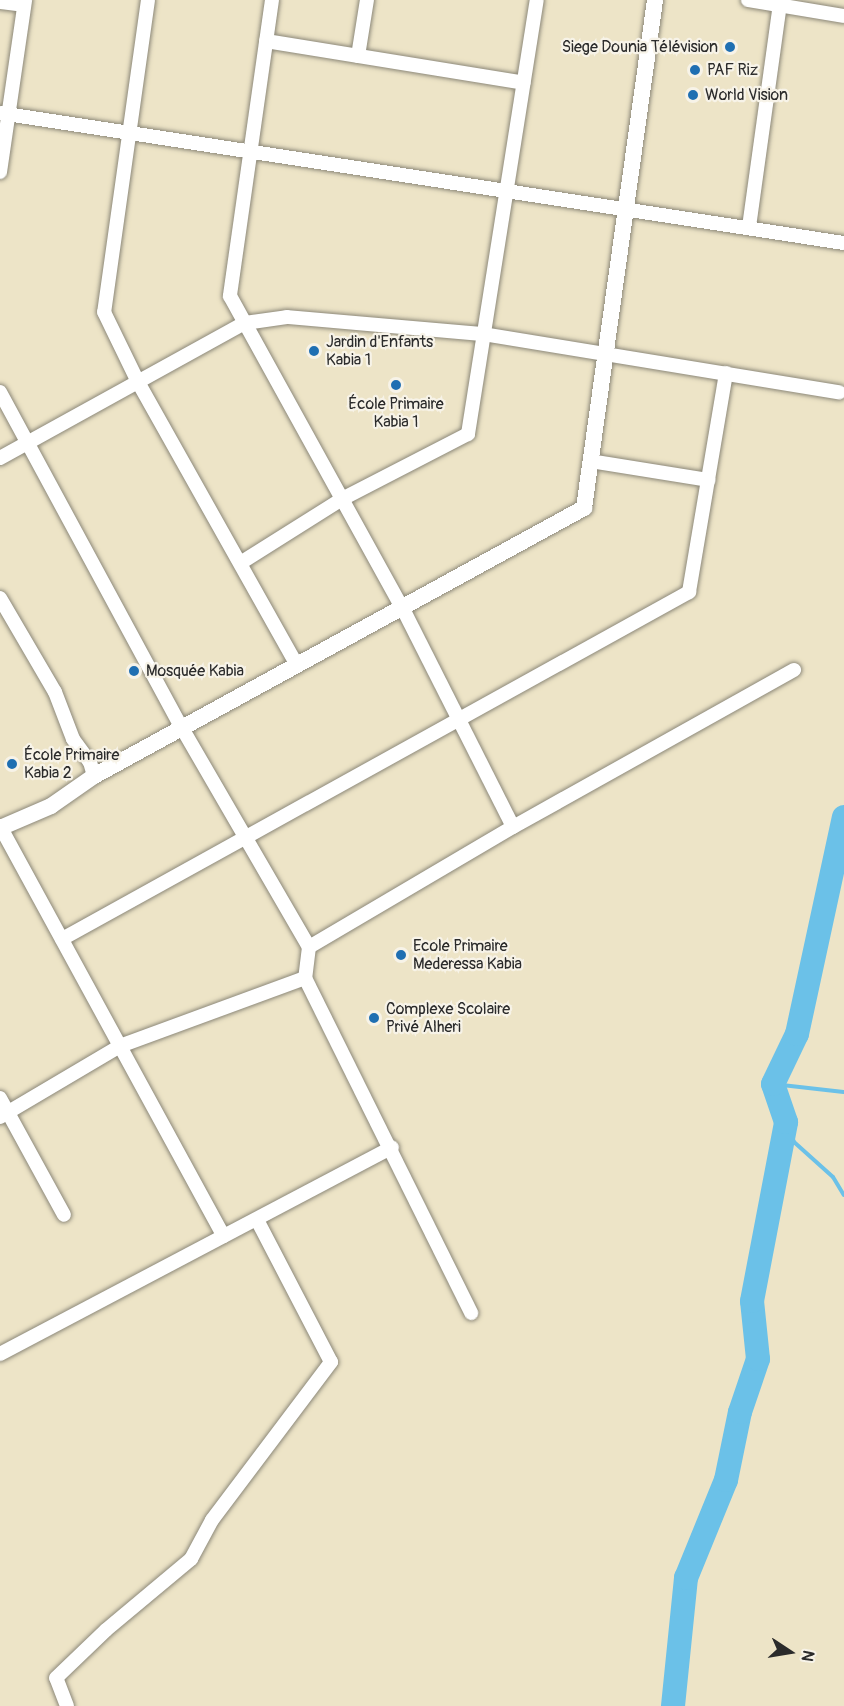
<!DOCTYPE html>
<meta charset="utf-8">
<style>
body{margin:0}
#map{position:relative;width:844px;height:1706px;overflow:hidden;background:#ede4c7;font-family:Pangolin,sans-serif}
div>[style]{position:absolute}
.stream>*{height:4px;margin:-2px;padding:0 2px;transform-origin:2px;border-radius:2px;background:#6bc1e8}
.river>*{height:24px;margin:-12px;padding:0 12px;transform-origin:12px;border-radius:12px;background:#6bc1e8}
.roads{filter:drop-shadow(0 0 2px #8c8879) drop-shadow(0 0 2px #8c8879)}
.minor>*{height:14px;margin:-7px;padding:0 7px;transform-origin:7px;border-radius:7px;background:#fff}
.tertiary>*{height:16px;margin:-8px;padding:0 8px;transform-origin:8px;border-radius:8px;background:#fff}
.dots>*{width:16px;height:16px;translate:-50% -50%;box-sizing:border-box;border:3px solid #f7f3e8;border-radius:50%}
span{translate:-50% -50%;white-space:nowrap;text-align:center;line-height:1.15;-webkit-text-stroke:4.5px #f7f3e8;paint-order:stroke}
.poi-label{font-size:16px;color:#2b2b2b}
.right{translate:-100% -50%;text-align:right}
.left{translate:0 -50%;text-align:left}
.north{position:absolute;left:760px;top:1622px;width:60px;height:60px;-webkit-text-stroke:4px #f7f3e8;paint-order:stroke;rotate:102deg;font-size:16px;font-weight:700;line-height:24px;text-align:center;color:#2b2b2b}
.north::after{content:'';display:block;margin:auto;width:21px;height:27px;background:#2b2b2b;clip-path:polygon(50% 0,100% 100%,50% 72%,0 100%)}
</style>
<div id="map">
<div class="stream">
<div style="left:773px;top:1084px;width:71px;rotate:6.4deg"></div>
<div style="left:786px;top:1122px;width:22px;rotate:68deg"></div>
<div style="left:794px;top:1142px;width:52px;rotate:41.9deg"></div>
<div style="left:833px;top:1177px;width:21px;rotate:59deg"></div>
</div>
<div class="river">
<div style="left:673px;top:1706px;width:129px;rotate:-84.2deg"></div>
<div style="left:686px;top:1578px;width:106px;rotate:-67.8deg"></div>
<div style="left:726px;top:1480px;width:69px;rotate:-78.4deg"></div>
<div style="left:740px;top:1412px;width:56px;rotate:-71.2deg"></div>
<div style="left:758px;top:1359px;width:58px;rotate:-95.9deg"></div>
<div style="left:752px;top:1301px;width:182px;rotate:-79.2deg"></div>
<div style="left:786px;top:1122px;width:40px;rotate:-108.9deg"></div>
<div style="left:773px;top:1084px;width:55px;rotate:-64.4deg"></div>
<div style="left:797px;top:1034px;width:222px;rotate:-77.8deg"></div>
</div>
<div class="roads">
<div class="minor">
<div style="left:148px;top:0;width:315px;rotate:98deg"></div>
<div style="left:104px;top:312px;width:78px;rotate:64.1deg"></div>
<div style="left:138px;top:382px;width:325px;rotate:60.7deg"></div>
<div style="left:272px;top:0;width:299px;rotate:98.1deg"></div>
<div style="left:230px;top:296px;width:355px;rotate:61.1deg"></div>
<div style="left:402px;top:607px;width:246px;rotate:63.2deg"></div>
<div style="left:748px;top:0;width:97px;rotate:9.5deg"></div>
<div style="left:0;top:2px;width:24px;rotate:7deg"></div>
<div style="left:266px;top:41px;width:261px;rotate:9.2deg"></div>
<div style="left:358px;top:56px;width:57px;rotate:-80.9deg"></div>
<div style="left:0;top:113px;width:854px;rotate:8.76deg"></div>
<div style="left:0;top:172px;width:174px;rotate:-81.7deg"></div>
<div style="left:749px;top:227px;width:224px;rotate:-82.1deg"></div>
<div style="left:0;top:392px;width:382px;rotate:61.6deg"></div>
<div style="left:182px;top:728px;width:253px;rotate:59.9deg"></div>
<div style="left:309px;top:947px;width:31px;rotate:97deg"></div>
<div style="left:305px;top:978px;width:374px;rotate:63.6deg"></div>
<div style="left:0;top:458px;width:280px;rotate:-28.9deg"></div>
<div style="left:245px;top:323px;width:42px;rotate:-8.1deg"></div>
<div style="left:287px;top:317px;width:197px;rotate:5deg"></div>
<div style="left:483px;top:334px;width:361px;rotate:9.3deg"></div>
<div style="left:590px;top:461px;width:120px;rotate:9.1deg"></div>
<div style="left:242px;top:562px;width:118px;rotate:-32.2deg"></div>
<div style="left:342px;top:499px;width:142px;rotate:-27.3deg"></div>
<div style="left:468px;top:434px;width:439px;rotate:-81deg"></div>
<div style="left:0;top:598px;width:109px;rotate:59.7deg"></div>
<div style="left:55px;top:692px;width:50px;rotate:69deg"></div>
<div style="left:73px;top:739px;width:29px;rotate:54deg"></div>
<div style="left:90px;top:762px;width:15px;rotate:74deg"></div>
<div style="left:0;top:826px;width:467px;rotate:61.4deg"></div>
<div style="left:62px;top:939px;width:717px;rotate:-28.96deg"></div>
<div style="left:689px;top:592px;width:222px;rotate:-80.4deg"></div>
<div style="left:309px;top:947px;width:237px;rotate:-30.5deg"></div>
<div style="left:513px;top:827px;width:322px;rotate:-29.2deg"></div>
<div style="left:0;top:1098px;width:133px;rotate:61.3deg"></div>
<div style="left:0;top:1117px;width:139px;rotate:-30.6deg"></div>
<div style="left:120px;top:1046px;width:197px;rotate:-20.2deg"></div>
<div style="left:0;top:1354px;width:443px;rotate:-27.8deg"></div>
<div style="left:67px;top:1706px;width:30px;rotate:-111deg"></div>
<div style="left:56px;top:1678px;width:69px;rotate:-43.8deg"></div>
<div style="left:106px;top:1630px;width:111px;rotate:-39.9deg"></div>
<div style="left:191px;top:1559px;width:44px;rotate:-61.7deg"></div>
<div style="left:212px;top:1520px;width:198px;rotate:-53deg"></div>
<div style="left:331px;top:1362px;width:160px;rotate:-117.5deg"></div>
</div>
<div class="tertiary">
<div style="left:0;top:828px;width:56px;rotate:-23.3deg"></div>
<div style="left:51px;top:806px;width:52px;rotate:-34.9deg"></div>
<div style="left:94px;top:776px;width:559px;rotate:-28.68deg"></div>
<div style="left:584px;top:508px;width:513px;rotate:-82.04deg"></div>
</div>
</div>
<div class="dots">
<div style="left:730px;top:47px;background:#1f6fb2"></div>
<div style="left:695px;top:70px;background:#1f6fb2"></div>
<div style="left:693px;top:95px;background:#1f6fb2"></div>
<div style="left:314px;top:351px;background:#1f6fb2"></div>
<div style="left:396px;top:385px;background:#1f6fb2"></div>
<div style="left:134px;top:671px;background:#1f6fb2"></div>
<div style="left:12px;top:764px;background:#1f6fb2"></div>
<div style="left:401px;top:955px;background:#1f6fb2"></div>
<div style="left:374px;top:1018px;background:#1f6fb2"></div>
</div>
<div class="poi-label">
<span class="right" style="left:718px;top:47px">Siege Dounia Télévision</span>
<span class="left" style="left:707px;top:70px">PAF Riz</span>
<span class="left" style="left:705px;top:95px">World Vision</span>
<span class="left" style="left:326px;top:351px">Jardin d'Enfants<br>Kabia 1</span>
<span style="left:396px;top:413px">École Primaire<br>Kabia 1</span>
<span class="left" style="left:146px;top:671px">Mosquée Kabia</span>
<span class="left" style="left:24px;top:764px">École Primaire<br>Kabia 2</span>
<span class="left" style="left:413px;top:955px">Ecole Primaire<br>Mederessa Kabia</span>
<span class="left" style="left:386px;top:1018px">Complexe Scolaire<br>Privé Alheri</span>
</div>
<div class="north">N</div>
</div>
